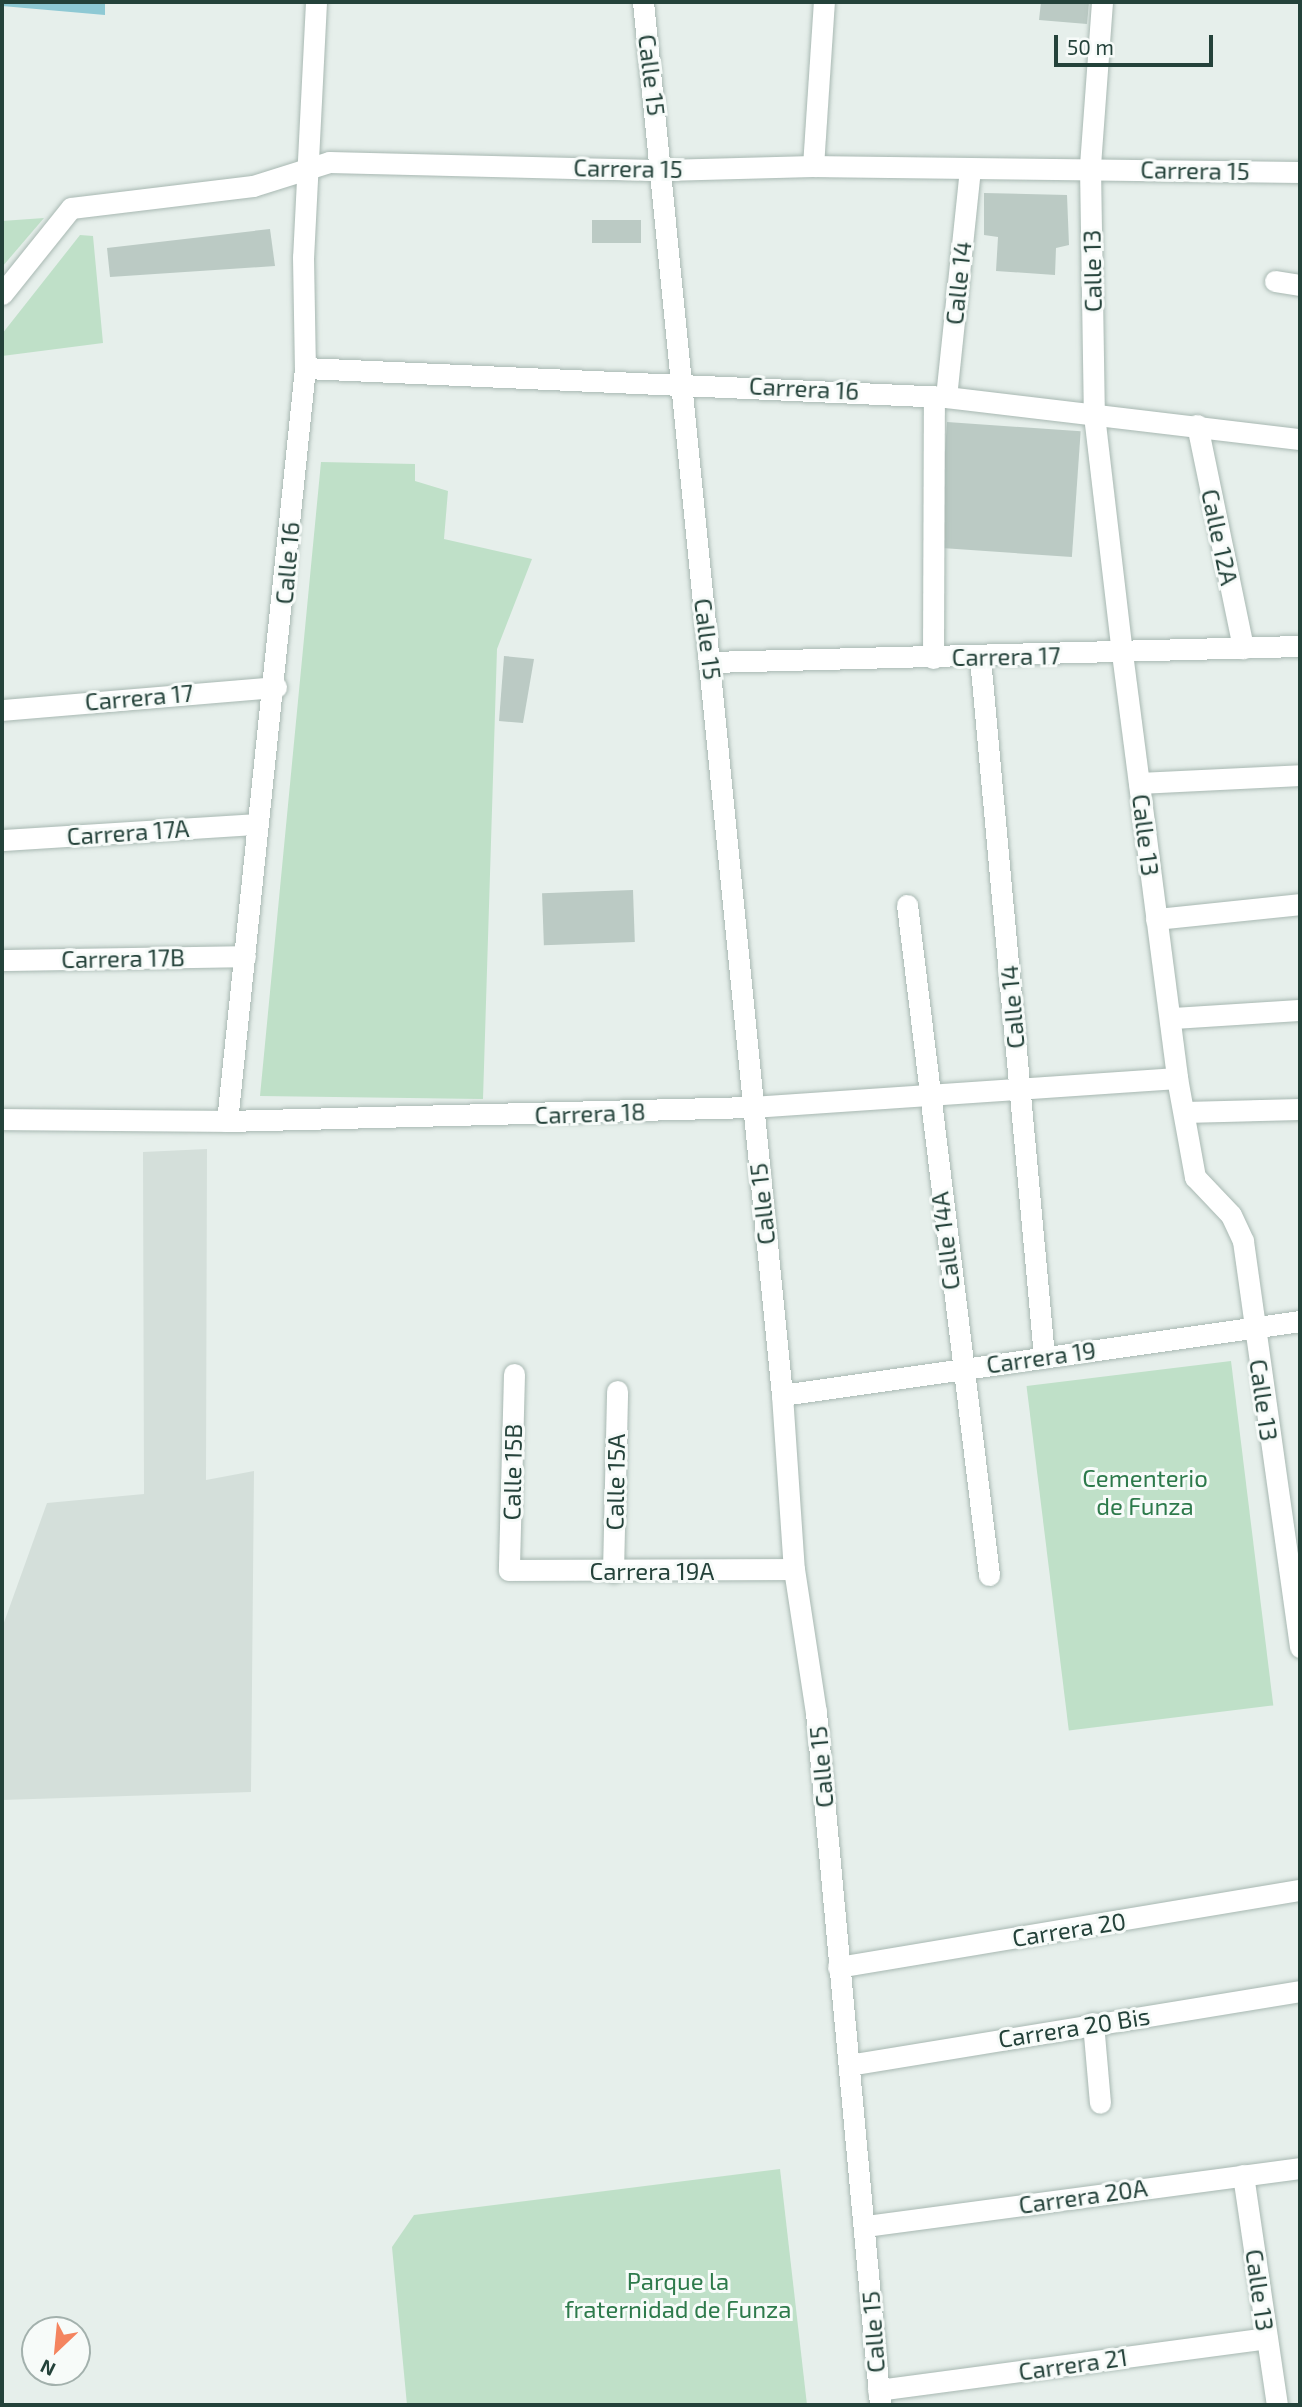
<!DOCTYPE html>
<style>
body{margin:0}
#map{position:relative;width:1302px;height:2407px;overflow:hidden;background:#e6efeb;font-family:"Exo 2",sans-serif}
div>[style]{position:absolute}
.built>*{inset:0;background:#d4dfda}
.green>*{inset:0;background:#bfe0c8;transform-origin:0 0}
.water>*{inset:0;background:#8ec9d4}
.building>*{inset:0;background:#bbcac4;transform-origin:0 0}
.roads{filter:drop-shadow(0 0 2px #a8b8b2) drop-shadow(0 0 2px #a8b8b2)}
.street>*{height:21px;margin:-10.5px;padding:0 10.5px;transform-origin:10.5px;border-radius:10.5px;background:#fff}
.secondary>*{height:21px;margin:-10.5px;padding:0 10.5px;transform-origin:10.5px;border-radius:10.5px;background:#fff}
span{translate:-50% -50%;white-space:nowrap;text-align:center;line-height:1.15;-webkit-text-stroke:6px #f7fbf9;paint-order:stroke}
.street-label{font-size:24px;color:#24423a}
.park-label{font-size:24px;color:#2d7a4b}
.frame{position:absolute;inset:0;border:4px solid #24423a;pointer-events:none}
.north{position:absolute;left:21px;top:2316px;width:70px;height:70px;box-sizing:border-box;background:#f7fbf9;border:2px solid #a3b1ad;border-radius:50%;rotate:206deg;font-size:19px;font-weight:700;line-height:28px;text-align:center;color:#24423a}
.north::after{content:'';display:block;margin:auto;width:24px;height:32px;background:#f4845f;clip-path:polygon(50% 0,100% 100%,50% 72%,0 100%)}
.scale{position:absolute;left:1054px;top:35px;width:159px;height:32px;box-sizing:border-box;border:4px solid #24423a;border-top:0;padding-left:9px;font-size:21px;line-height:24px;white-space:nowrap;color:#24423a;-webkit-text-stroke:5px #f7fbf9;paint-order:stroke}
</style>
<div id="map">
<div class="built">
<div style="clip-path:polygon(207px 1149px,206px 1480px,254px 1471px,251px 1792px,2px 1800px,2px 1628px,47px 1503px,144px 1494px,143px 1152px)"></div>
</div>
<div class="green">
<div style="clip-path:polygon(44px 218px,2px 267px,2px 221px)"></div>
<div style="clip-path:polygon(80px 235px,93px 236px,103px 343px,2px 356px,2px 334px)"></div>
<div style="clip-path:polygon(321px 462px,415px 464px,415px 481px,448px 491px,444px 539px,532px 559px,497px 649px,483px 1099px,260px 1096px)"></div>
<div style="left:1231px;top:1361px;width:347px;height:206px;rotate:83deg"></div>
<div style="clip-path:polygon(780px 2169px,807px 2405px,407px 2405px,392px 2247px,414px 2215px)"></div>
</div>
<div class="water">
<div style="clip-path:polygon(2px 2px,105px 4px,105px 15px,2px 6px)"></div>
</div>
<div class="building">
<div style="clip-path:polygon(1041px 2px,1089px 2px,1087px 24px,1039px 20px)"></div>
<div style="clip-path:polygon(984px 193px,1067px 195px,1069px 245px,1056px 248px,1055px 275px,996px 271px,998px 237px,984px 235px)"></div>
<div style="left:592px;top:220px;width:49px;height:23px"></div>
<div style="clip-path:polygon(270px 229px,275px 266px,110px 277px,107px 248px)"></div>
<div style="left:947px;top:422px;width:134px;height:126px;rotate:4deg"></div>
<div style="clip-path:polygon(504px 656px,534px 659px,523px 723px,499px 721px)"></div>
<div style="left:633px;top:890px;width:52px;height:91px;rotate:88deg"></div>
</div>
<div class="roads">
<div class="street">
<div style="left:1102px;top:2px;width:165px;rotate:94.2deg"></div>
<div style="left:1090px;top:167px;width:248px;rotate:89.1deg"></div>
<div style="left:1094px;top:415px;width:240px;rotate:83.3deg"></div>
<div style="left:1122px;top:653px;width:429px;rotate:82.6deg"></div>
<div style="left:1177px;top:1078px;width:101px;rotate:79.7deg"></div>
<div style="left:1195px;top:1177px;width:52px;rotate:46.5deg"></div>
<div style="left:1231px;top:1215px;width:29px;rotate:65deg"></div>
<div style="left:1243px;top:1241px;width:410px;rotate:82deg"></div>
<div style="left:813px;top:166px;width:164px;rotate:-86.2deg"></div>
<div style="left:1275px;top:281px;width:25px;rotate:9deg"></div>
<div style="left:2px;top:294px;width:110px;rotate:-51.3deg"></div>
<div style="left:71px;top:208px;width:183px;rotate:-6.9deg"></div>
<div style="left:253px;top:186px;width:80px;rotate:-17.5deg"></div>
<div style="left:329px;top:162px;width:335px;rotate:1.4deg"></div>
<div style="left:664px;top:170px;width:149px;rotate:-1.5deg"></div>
<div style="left:813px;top:166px;width:487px;rotate:0.7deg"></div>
<div style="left:305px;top:368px;width:642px;rotate:2.59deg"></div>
<div style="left:946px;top:397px;width:356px;rotate:6.8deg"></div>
<div style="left:946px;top:397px;width:228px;rotate:-84deg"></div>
<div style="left:1197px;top:425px;width:228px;rotate:78.3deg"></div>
<div style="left:933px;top:658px;width:262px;rotate:-89.8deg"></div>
<div style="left:980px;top:658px;width:701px;rotate:84.76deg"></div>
<div style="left:711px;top:662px;width:589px;rotate:-1.56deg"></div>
<div style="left:2px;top:710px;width:275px;rotate:-4.8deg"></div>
<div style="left:1139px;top:783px;width:161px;rotate:-2.8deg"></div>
<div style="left:2px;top:840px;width:254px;rotate:-3.6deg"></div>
<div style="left:907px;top:905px;width:675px;rotate:83.02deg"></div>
<div style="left:1156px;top:919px;width:145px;rotate:-5.9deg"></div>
<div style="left:2px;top:960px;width:243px;rotate:-0.9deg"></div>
<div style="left:1172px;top:1018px;width:128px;rotate:-3.6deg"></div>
<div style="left:752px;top:1107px;width:426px;rotate:-3.9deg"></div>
<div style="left:1184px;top:1112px;width:116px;rotate:-1.5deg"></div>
<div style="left:2px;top:1119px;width:225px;rotate:0.5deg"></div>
<div style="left:514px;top:1374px;width:196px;rotate:91.5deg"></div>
<div style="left:509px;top:1570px;width:285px;rotate:-0.2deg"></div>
<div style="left:782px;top:1395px;width:523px;rotate:-8.13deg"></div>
<div style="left:613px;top:1572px;width:181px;rotate:-88.7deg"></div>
<div style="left:838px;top:1967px;width:468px;rotate:-9.5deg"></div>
<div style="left:1093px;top:2023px;width:80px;rotate:85deg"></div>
<div style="left:849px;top:2065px;width:457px;rotate:-9.3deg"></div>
<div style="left:1243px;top:2175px;width:232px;rotate:81.6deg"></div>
<div style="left:866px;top:2226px;width:438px;rotate:-7.6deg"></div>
<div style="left:878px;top:2390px;width:392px;rotate:-7.6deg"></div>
</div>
<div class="secondary">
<div style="left:316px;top:2px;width:255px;rotate:92.9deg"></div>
<div style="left:303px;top:257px;width:111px;rotate:89deg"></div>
<div style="left:305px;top:368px;width:757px;rotate:95.91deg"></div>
<div style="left:227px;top:1121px;width:525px;rotate:-1.53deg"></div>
<div style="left:643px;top:2px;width:1400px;rotate:84.3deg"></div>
<div style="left:782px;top:1395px;width:174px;rotate:86.1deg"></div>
<div style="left:794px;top:1569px;width:145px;rotate:81.3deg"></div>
<div style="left:816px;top:1712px;width:696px;rotate:84.72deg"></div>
</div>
</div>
<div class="street-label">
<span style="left:652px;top:75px;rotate:83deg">Calle 15</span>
<span style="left:628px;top:168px;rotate:1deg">Carrera 15</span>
<span style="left:1195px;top:170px;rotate:1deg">Carrera 15</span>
<span style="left:1092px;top:271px;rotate:-91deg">Calle 13</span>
<span style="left:958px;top:283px;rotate:-84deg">Calle 14</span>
<span style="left:804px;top:388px;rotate:3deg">Carrera 16</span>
<span style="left:1220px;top:537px;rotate:78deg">Calle 12A</span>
<span style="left:287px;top:563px;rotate:-85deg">Calle 16</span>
<span style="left:708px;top:639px;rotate:83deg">Calle 15</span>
<span style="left:1006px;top:656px;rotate:-1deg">Carrera 17</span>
<span style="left:139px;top:697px;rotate:-5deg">Carrera 17</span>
<span style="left:128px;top:832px;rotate:-4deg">Carrera 17A</span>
<span style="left:1146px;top:835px;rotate:83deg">Calle 13</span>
<span style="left:123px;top:958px;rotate:-1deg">Carrera 17B</span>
<span style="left:1012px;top:1007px;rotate:-95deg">Calle 14</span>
<span style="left:590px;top:1113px;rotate:-2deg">Carrera 18</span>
<span style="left:762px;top:1204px;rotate:-96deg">Calle 15</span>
<span style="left:945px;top:1241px;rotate:-97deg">Calle 14A</span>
<span style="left:1041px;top:1357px;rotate:-8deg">Carrera 19</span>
<span style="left:1264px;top:1400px;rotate:82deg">Calle 13</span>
<span style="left:512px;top:1472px;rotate:-89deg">Calle 15B</span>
<span style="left:615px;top:1482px;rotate:-89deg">Calle 15A</span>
<span style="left:652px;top:1571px">Carrera 19A</span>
<span style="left:821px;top:1767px;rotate:-95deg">Calle 15</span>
<span style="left:1069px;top:1929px;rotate:-9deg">Carrera 20</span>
<span style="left:1074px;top:2027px;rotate:-9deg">Carrera 20 Bis</span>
<span style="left:1083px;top:2196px;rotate:-8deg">Carrera 20A</span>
<span style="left:1260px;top:2290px;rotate:82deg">Calle 13</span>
<span style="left:873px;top:2332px;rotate:-94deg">Calle 15</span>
<span style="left:1073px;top:2364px;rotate:-8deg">Carrera 21</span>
</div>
<div class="park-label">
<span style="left:1145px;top:1492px">Cementerio<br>de Funza</span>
<span style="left:678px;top:2295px">Parque la<br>fraternidad de Funza</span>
</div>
<div class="frame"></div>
<div class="north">N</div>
<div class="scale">50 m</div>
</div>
